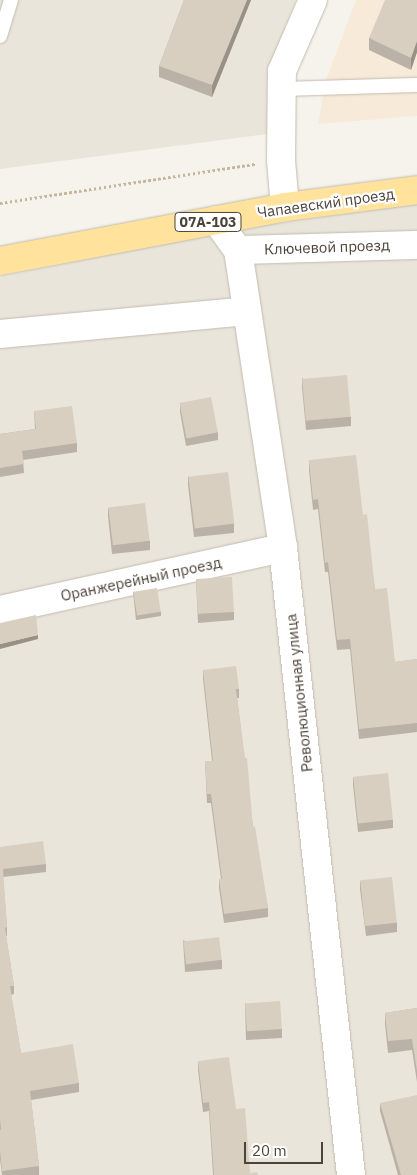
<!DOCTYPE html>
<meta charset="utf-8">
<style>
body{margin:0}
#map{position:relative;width:417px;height:1175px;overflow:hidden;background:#f6f3ec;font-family:"IBM Plex Sans",sans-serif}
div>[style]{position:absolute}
.residential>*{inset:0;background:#eae5da}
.commercial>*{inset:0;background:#f7ead8}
.path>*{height:3px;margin-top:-1.5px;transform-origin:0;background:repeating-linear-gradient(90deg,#c4b79f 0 2.5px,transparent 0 5px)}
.roads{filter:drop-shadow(0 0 1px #c2bbae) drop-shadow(0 0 1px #c2bbae)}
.lane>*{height:14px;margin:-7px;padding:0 7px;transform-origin:7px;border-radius:7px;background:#fff}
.street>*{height:28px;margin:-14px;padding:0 14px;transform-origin:14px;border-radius:14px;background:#fff}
.primary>*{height:28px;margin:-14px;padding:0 14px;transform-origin:14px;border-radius:14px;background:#ffe39c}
.wall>*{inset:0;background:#bab2a6}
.shaded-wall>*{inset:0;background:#979187}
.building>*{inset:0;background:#d8cfc1;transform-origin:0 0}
span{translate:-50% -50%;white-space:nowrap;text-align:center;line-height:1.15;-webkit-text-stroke:4.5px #fff;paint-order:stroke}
.shield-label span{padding:1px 4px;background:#fff;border:1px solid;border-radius:4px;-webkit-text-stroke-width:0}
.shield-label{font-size:14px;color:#4b4439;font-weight:700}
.street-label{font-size:15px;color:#4b4439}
.scale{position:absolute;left:244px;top:1142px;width:79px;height:22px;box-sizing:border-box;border:2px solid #4b4439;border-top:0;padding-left:6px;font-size:15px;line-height:18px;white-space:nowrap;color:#4b4439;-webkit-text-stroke:4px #fff;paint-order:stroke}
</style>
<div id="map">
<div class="residential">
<div style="clip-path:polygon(0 0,296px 0,270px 65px,268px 134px,0 169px)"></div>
<div style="clip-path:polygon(417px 204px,417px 1175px,0 1175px,0 277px,236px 229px)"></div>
</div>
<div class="commercial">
<div style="clip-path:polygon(356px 0,417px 0,417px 116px,318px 124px,326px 80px)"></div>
</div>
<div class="path">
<div style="left:0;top:203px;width:259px;rotate:-8.7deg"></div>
</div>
<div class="roads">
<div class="lane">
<div style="left:0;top:36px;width:38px;rotate:-73deg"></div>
<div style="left:282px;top:89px;width:135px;rotate:-1.7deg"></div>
</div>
<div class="street">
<div style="left:285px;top:207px;width:47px;rotate:-94.9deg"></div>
<div style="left:281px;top:160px;width:89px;rotate:-89.4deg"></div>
<div style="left:282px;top:71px;width:77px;rotate:-66.4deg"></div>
<div style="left:216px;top:220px;width:37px;rotate:54deg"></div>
<div style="left:238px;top:250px;width:301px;rotate:81.4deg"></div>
<div style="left:283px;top:548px;width:631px;rotate:83.81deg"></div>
<div style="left:238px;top:250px;width:179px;rotate:-1.6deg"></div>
<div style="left:0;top:334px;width:248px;rotate:-5.3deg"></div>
<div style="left:0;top:610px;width:290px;rotate:-12.4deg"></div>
</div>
<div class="primary">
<div style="left:0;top:261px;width:290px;rotate:-10.7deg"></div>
<div style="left:285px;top:207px;width:133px;rotate:-7.3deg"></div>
</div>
</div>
<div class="wall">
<div style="clip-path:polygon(184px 0,251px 0,212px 97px,159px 77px,159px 66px)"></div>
<div style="clip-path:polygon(417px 0,417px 52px,411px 70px,369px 50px,369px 38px)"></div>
<div style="clip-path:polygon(302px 378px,351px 417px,351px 426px,306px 430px,302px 387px)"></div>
<div style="clip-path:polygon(180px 403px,218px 432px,218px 440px,186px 446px,180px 412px)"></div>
<div style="clip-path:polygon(34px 411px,77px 443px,77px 452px,23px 460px,24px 473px,0 477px,0 434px,35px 429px)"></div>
<div style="clip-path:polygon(309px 460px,363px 515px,375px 589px,395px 662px,417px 659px,417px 732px,359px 739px,350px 649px,337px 650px,328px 572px,325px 572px,318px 509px,313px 510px,309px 470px)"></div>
<div style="clip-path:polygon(188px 476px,234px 524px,234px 533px,194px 537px,188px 485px)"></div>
<div style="clip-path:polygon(108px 508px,150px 541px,150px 550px,112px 554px,108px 516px)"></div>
<div style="clip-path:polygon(196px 580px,234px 612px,234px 620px,198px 623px)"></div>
<div style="clip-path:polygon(133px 592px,161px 612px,161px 616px,136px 620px)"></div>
<div style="clip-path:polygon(203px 670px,239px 689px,239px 698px,237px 698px,253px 827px,268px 908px,268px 917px,224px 923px,219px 888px,219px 879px,221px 879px,211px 803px,207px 803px,205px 761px,212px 761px,203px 679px)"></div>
<div style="clip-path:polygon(353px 777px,393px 820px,393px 828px,358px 832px,353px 785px)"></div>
<div style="clip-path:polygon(0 847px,46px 864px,46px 872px,3px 877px,7px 927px,7px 936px,6px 936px,14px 986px,14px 994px,11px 995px,21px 1053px,79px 1083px,79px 1092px,31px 1100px,39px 1166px,39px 1175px,2px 1175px,0 1159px)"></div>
<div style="clip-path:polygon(360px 881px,397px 923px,397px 932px,366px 936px,360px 889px)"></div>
<div style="clip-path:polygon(183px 940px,222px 960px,222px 969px,185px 972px)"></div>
<div style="clip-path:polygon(245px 1003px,282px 1029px,282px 1038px,246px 1040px)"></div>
<div style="clip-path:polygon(417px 1008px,417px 1082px,412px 1050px,388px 1053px,385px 1024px,385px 1013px)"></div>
<div style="clip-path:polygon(198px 1061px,236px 1109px,250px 1173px,258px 1175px,213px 1175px,209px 1111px,203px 1112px,198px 1070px)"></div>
<div style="clip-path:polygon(380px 1103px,417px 1175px,398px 1175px,380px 1111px)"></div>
</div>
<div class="shaded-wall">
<div style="clip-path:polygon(247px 0,251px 0,212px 97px,212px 85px)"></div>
<div style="clip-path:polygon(417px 41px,417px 52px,411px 70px,411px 58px)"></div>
<div style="clip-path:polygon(38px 635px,38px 639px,0 649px,0 644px)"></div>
</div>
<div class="building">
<div style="clip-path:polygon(184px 0,247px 0,212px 85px,159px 66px)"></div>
<div style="clip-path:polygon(385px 0,417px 0,417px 41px,411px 58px,369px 38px)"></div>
<div style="left:347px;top:375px;width:42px;height:45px;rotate:85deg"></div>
<div style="left:211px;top:397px;width:36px;height:32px;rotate:79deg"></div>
<div style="clip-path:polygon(72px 406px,77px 443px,22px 451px,24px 464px,0 468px,0 434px,36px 429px,34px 411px)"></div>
<div style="clip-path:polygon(356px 455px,363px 515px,367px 514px,375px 589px,387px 588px,395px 662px,417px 659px,417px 723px,359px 729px,350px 639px,337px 640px,328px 562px,325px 563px,318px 499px,313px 500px,309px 460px)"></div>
<div style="left:228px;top:472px;width:52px;height:40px;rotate:83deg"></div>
<div style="left:145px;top:503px;width:38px;height:37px;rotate:83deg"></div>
<div style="left:232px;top:577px;width:35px;height:36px;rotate:87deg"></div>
<div style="left:157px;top:588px;width:24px;height:24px;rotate:81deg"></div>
<div style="clip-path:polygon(36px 615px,38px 635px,0 644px,0 623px)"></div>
<div style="clip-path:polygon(236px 666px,239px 689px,236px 689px,245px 758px,247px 758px,253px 827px,255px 826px,268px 908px,224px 914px,219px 879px,222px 879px,211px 794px,207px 794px,205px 761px,213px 761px,203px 670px)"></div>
<div style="left:388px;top:773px;width:47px;height:35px;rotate:84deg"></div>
<div style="clip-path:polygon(43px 841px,46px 864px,3px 869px,7px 927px,5px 928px,14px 986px,10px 986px,21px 1053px,73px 1044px,79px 1083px,30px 1091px,39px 1166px,2px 1171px,0 1150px,0 1130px,1px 1130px,0 1119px,0 847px)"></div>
<div style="left:392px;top:877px;width:46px;height:32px;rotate:84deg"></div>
<div style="left:219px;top:937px;width:23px;height:36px;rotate:83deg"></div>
<div style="left:280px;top:1001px;width:28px;height:35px;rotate:86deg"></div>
<div style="clip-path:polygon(417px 1008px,417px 1071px,412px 1039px,388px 1041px,385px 1013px)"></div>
<div style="clip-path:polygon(229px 1057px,236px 1109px,245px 1108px,250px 1173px,257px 1172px,258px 1175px,214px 1175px,209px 1102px,203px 1103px,198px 1061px)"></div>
<div style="clip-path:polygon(417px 1095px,417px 1175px,401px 1175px,380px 1103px)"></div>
</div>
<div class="shield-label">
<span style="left:208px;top:222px">07А-103</span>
</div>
<div class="street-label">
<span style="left:326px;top:203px;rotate:-8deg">Чапаевский проезд</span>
<span style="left:327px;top:247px;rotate:-2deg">Ключевой проезд</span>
<span style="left:141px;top:579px;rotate:-12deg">Оранжерейный проезд</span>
<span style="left:299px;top:693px;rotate:-96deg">Революционная улица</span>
</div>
<div class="scale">20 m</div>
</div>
